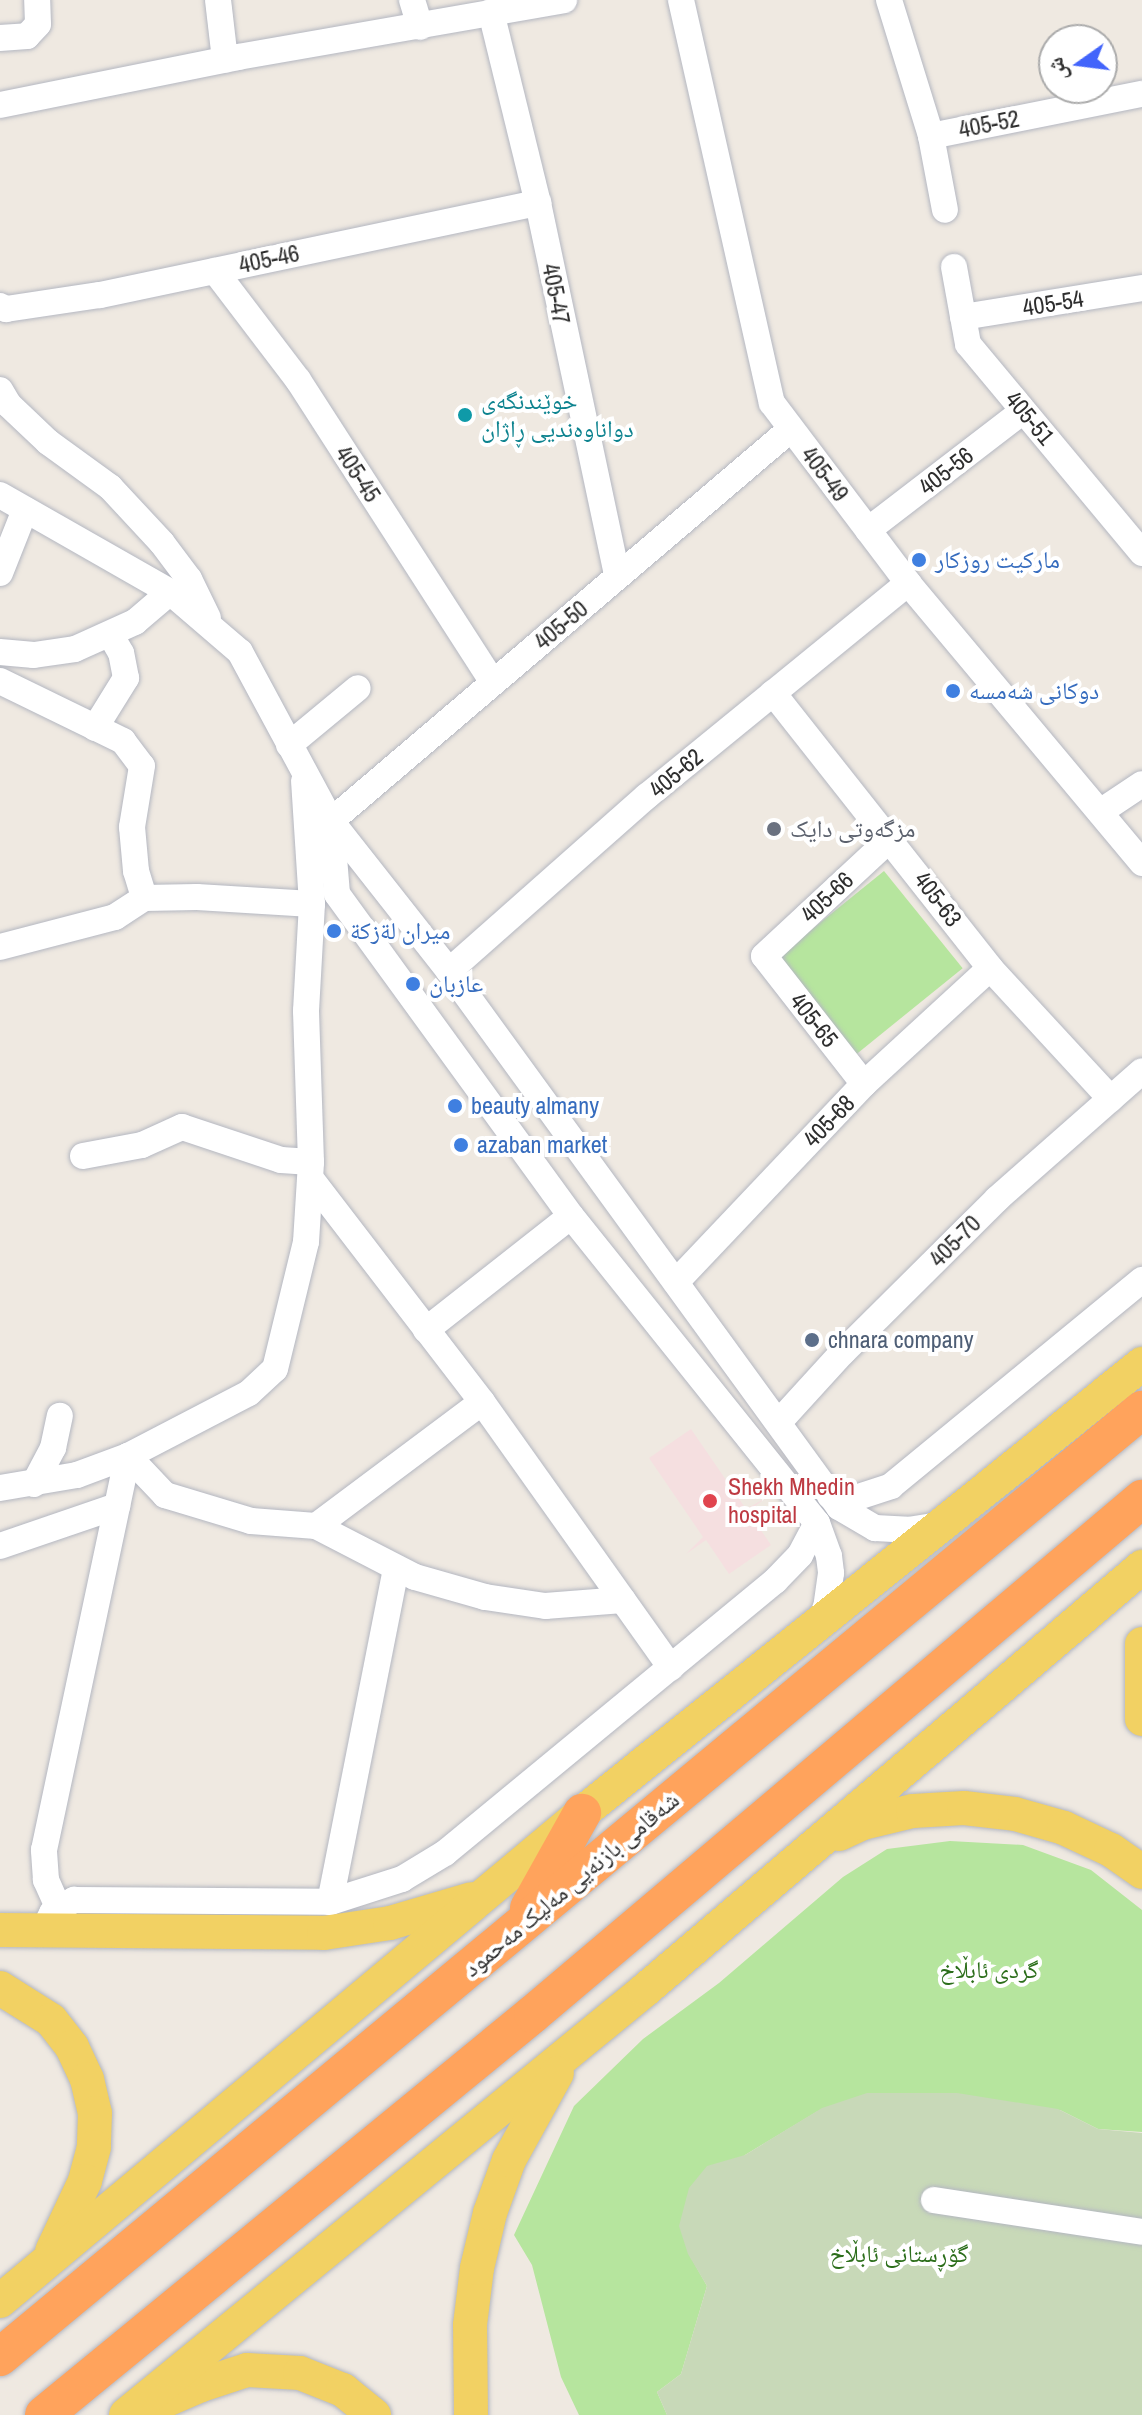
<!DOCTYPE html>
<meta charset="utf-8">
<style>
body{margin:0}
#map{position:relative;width:1142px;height:2415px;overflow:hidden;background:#efe9e1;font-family:"Archivo Narrow","Noto Naskh Arabic",sans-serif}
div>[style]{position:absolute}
.medical>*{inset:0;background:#f5dfe0}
.green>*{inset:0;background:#b6e59e;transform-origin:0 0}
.cemetery>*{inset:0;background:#c8d9b8}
.roads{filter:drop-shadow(0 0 2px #b4b7c1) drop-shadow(0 0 2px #b4b7c1)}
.minor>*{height:26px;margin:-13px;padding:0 13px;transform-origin:13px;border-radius:13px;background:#fff}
.major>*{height:34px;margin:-17px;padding:0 17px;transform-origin:17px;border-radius:17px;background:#f2d163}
.highway>*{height:38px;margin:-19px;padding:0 19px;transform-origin:19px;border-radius:19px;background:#ffa35c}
.dots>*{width:22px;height:22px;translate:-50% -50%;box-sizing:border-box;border:4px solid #fff;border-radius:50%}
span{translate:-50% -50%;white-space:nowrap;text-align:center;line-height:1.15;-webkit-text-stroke:8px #fff;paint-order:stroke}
.street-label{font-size:24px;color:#2e2e2e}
.culture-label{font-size:24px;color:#0d838f}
.left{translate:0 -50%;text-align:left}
.shop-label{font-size:24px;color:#366cbe}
.worship-label{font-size:24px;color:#5b616d}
.service-label{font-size:24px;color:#4e5e75}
.health-label{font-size:24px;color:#be3a42}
.park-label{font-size:24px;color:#2c6e1b}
.north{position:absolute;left:1038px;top:24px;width:80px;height:80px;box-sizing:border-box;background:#fff;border:2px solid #ababab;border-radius:50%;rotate:256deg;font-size:22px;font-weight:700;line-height:32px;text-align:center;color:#2e2e2e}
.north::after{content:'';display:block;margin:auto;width:28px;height:36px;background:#4264fb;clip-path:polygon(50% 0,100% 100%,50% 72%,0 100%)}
</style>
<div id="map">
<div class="medical">
<div style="clip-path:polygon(691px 1429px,746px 1509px,766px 1498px,748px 1511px,771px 1545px,729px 1574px,706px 1540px,686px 1554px,703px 1537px,649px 1458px)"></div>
</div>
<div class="green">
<div style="left:884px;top:871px;width:125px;height:140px;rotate:51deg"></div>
<div style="clip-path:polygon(950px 1841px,1023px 1845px,1091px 1870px,1142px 1910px,1142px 2132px,1098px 2129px,1060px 2110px,818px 2111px,745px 2155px,690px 2256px,707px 2286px,681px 2374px,657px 2392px,667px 2415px,579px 2415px,561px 2377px,532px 2265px,514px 2235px,574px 2106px,643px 2039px,719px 1983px,843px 1877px,887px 1849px)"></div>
</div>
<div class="cemetery">
<div style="clip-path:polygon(867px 2093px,957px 2093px,1058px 2109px,1098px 2129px,1142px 2133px,1142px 2415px,667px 2415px,657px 2392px,681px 2374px,707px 2286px,688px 2254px,679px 2226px,689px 2188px,707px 2166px,745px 2155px,822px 2108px)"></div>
</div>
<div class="roads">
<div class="minor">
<div style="left:218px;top:0;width:60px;rotate:83.3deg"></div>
<div style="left:412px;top:0;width:28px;rotate:73deg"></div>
<div style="left:681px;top:0;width:413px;rotate:77.3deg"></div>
<div style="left:772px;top:403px;width:226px;rotate:52.9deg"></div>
<div style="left:908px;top:583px;width:365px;rotate:50.1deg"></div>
<div style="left:889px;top:0;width:142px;rotate:72.8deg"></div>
<div style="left:931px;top:136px;width:75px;rotate:79.3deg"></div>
<div style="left:491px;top:12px;width:197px;rotate:76.2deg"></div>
<div style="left:538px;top:203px;width:381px;rotate:78deg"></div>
<div style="left:0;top:38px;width:27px;rotate:-4deg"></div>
<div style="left:27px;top:36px;width:16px;rotate:-47deg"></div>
<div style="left:38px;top:24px;width:24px;rotate:-92deg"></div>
<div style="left:0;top:105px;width:243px;rotate:-11.4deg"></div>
<div style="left:238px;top:57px;width:331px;rotate:-9.9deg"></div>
<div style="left:931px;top:136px;width:215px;rotate:-11.3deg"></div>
<div style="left:954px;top:267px;width:78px;rotate:79.7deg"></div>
<div style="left:968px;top:344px;width:272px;rotate:50.2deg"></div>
<div style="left:215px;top:271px;width:137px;rotate:52.7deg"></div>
<div style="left:298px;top:380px;width:360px;rotate:57.2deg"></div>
<div style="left:0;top:306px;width:7px;rotate:27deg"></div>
<div style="left:6px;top:309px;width:95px;rotate:-8.5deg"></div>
<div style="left:100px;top:295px;width:448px;rotate:-11.9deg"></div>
<div style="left:963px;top:317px;width:181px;rotate:-9.2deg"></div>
<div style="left:0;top:390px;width:17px;rotate:59deg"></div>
<div style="left:9px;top:405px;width:54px;rotate:43.5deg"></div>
<div style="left:48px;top:442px;width:77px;rotate:36deg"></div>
<div style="left:110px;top:487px;width:76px;rotate:47.1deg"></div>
<div style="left:162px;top:543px;width:45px;rotate:53.1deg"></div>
<div style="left:189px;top:579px;width:43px;rotate:64deg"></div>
<div style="left:0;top:495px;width:196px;rotate:29.7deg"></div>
<div style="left:170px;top:592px;width:92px;rotate:40.6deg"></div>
<div style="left:240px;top:652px;width:192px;rotate:61.7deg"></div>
<div style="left:331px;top:821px;width:191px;rotate:51.8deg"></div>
<div style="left:449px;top:971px;width:663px;rotate:53.96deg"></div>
<div style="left:839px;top:1507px;width:42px;rotate:30.3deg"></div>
<div style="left:875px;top:1528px;width:33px;rotate:3deg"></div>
<div style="left:908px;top:1530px;width:33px;rotate:-9deg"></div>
<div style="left:868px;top:530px;width:195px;rotate:-37.5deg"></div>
<div style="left:0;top:573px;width:68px;rotate:-68.4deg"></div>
<div style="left:0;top:652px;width:34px;rotate:5deg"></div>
<div style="left:34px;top:655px;width:41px;rotate:-8.3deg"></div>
<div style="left:75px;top:649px;width:66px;rotate:-24.2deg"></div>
<div style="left:135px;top:622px;width:46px;rotate:-40.6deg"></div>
<div style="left:0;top:681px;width:137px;rotate:26deg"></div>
<div style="left:123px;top:741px;width:31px;rotate:53deg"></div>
<div style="left:142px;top:766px;width:62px;rotate:99.3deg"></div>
<div style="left:132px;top:827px;width:44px;rotate:84.8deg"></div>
<div style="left:136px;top:871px;width:28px;rotate:73deg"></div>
<div style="left:773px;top:693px;width:350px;rotate:51.7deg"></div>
<div style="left:990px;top:968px;width:178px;rotate:47.3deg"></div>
<div style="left:95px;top:728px;width:59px;rotate:-58.2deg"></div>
<div style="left:126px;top:678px;width:25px;rotate:-101deg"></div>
<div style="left:121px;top:653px;width:20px;rotate:-120deg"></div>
<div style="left:289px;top:745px;width:89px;rotate:-39.6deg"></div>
<div style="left:1100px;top:812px;width:50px;rotate:-33.7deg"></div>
<div style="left:331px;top:821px;width:73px;rotate:85.3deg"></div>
<div style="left:337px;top:894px;width:398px;rotate:54deg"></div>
<div style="left:571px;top:1216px;width:393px;rotate:51.3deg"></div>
<div style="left:817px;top:1523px;width:35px;rotate:70deg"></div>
<div style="left:829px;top:1556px;width:17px;rotate:83deg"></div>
<div style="left:831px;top:1573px;width:34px;rotate:98deg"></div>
<div style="left:826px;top:1607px;width:17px;rotate:114deg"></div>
<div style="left:331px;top:821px;width:604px;rotate:-40.44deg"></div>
<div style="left:0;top:947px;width:119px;rotate:-14.6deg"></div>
<div style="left:115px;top:917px;width:35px;rotate:-33deg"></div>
<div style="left:144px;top:898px;width:53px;rotate:-1.1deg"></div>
<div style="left:197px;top:897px;width:115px;rotate:3.5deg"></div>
<div style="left:449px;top:971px;width:264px;rotate:-41.5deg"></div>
<div style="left:647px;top:796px;width:337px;rotate:-39.2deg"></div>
<div style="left:864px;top:1084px;width:162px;rotate:-128deg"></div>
<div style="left:764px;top:956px;width:173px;rotate:-42.9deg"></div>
<div style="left:83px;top:1156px;width:60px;rotate:-10.6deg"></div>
<div style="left:142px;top:1145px;width:44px;rotate:-24.2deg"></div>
<div style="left:182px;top:1127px;width:104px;rotate:18.4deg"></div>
<div style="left:281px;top:1160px;width:30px;rotate:4deg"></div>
<div style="left:311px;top:1179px;width:281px;rotate:52.5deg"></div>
<div style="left:482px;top:1402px;width:207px;rotate:143.2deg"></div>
<div style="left:676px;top:1282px;width:273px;rotate:-46.5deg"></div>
<div style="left:864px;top:1084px;width:171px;rotate:-42.6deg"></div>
<div style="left:426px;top:1330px;width:184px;rotate:-38.2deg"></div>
<div style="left:482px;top:1402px;width:326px;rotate:54.6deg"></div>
<div style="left:779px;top:1422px;width:95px;rotate:-47.6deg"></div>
<div style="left:843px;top:1352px;width:217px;rotate:-44.8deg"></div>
<div style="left:997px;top:1199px;width:193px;rotate:-41.4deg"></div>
<div style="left:128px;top:1456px;width:54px;rotate:46.5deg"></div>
<div style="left:165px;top:1495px;width:90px;rotate:16.8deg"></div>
<div style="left:251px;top:1521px;width:65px;rotate:4.4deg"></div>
<div style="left:316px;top:1526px;width:111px;rotate:27.3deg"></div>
<div style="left:415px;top:1577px;width:73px;rotate:15.9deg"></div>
<div style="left:485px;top:1597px;width:61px;rotate:8.5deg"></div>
<div style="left:545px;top:1606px;width:78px;rotate:-4.4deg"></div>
<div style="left:34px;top:1484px;width:41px;rotate:-62.2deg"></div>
<div style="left:53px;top:1448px;width:33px;rotate:-78deg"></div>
<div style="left:0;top:1488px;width:78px;rotate:-9.6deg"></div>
<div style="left:77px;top:1475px;width:54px;rotate:-20.4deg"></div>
<div style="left:128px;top:1456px;width:136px;rotate:-27.5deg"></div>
<div style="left:249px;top:1393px;width:35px;rotate:-43deg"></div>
<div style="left:275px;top:1369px;width:131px;rotate:-76.3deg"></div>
<div style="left:306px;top:1242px;width:80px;rotate:-86.4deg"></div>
<div style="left:311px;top:1162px;width:151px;rotate:-91.9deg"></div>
<div style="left:306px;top:1011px;width:107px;rotate:-86.8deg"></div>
<div style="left:312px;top:904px;width:123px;rotate:-93.7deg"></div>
<div style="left:830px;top:1496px;width:25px;rotate:5deg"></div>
<div style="left:855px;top:1498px;width:38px;rotate:-18deg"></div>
<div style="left:891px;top:1486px;width:325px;rotate:-39.4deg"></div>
<div style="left:0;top:1546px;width:124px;rotate:-18.9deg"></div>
<div style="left:330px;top:1902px;width:340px;rotate:-78.8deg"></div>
<div style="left:58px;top:1907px;width:30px;rotate:-114deg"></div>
<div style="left:46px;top:1880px;width:30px;rotate:-94deg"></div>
<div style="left:44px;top:1850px;width:403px;rotate:-78deg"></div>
<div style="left:43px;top:1931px;width:20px;rotate:-63deg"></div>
<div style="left:52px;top:1913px;width:26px;rotate:-31deg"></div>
<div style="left:74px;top:1900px;width:256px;rotate:0.4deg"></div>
<div style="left:330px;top:1902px;width:76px;rotate:-17.7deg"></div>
<div style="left:402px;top:1879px;width:50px;rotate:-31.2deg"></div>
<div style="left:445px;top:1853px;width:428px;rotate:-39.5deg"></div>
<div style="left:775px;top:1581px;width:36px;rotate:-46deg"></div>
<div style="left:800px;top:1555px;width:36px;rotate:-62deg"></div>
<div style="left:934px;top:2200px;width:210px;rotate:8.7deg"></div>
</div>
<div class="major">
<div style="left:1142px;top:1644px;width:75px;rotate:90deg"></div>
<div style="left:839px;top:1834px;width:26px;rotate:-25deg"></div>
<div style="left:863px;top:1823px;width:51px;rotate:-13.5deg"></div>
<div style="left:913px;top:1811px;width:51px;rotate:-3.4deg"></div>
<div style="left:964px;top:1808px;width:51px;rotate:6.7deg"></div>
<div style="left:1015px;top:1814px;width:51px;rotate:15.9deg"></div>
<div style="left:1064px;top:1828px;width:52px;rotate:25.1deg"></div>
<div style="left:1111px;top:1850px;width:38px;rotate:35deg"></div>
<div style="left:0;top:1930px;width:324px;rotate:0.5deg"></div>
<div style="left:324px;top:1933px;width:67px;rotate:-8.6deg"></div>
<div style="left:390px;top:1923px;width:85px;rotate:-16.3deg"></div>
<div style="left:0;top:1988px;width:60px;rotate:32.1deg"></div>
<div style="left:51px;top:2020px;width:34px;rotate:52deg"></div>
<div style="left:72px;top:2047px;width:35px;rotate:65deg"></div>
<div style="left:87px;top:2079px;width:35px;rotate:77deg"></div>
<div style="left:95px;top:2113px;width:34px;rotate:92deg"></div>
<div style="left:94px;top:2147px;width:35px;rotate:105deg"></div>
<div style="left:85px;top:2181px;width:77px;rotate:115.2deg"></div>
<div style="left:0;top:2301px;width:760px;rotate:-39.98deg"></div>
<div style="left:582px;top:1813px;width:718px;rotate:-38.72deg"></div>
<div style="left:155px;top:2405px;width:50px;rotate:-23.5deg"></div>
<div style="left:201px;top:2385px;width:48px;rotate:-18.1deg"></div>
<div style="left:247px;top:2370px;width:53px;rotate:3.2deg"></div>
<div style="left:300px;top:2373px;width:46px;rotate:21.6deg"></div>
<div style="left:343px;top:2390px;width:40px;rotate:39deg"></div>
<div style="left:126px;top:2415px;width:671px;rotate:-39.31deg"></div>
<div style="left:645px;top:1990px;width:653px;rotate:-40.4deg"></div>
<div style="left:471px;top:2415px;width:90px;rotate:-90.6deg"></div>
<div style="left:470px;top:2325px;width:57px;rotate:-83deg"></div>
<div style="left:477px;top:2268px;width:57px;rotate:-76.7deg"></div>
<div style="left:490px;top:2213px;width:56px;rotate:-70.3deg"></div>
<div style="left:509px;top:2160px;width:99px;rotate:-61.1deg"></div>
</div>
<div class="highway">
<div style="left:529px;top:1908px;width:109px;rotate:-60.8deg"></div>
<div style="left:0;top:2357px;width:1484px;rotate:-39.67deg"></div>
<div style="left:44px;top:2415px;width:632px;rotate:-39.35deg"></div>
<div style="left:533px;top:2014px;width:798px;rotate:-40.22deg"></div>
</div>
</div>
<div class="dots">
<div style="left:465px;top:415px;background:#0f9aa8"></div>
<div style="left:919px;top:560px;background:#3f7fe0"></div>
<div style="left:953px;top:691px;background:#3f7fe0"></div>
<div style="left:774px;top:829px;background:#6b7280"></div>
<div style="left:334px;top:931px;background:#3f7fe0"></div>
<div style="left:413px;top:984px;background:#3f7fe0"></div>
<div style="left:455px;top:1106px;background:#3f7fe0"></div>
<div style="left:461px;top:1145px;background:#3f7fe0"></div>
<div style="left:812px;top:1340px;background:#5c6f8a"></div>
<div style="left:710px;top:1501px;background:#e0444e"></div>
</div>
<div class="street-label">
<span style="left:989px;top:124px;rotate:-11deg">405-52</span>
<span style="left:269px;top:259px;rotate:-12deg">405-46</span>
<span style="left:556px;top:294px;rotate:79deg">405-47</span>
<span style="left:1053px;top:303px;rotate:-9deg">405-54</span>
<span style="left:1030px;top:418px;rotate:50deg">405-51</span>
<span style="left:946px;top:471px;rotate:-38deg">405-56</span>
<span style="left:358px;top:474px;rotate:57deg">405-45</span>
<span style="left:825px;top:474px;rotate:53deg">405-49</span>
<span style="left:561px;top:625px;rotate:-40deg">405-50</span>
<span style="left:676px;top:773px;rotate:-40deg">405-62</span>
<span style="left:827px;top:897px;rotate:-43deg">405-66</span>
<span style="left:938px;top:899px;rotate:53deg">405-63</span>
<span style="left:814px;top:1020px;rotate:52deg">405-65</span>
<span style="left:829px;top:1121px;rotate:-46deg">405-68</span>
<span style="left:955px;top:1241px;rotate:-45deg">405-70</span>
<span style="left:571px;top:1884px;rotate:-40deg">شەقامی بازنەیی مەلیک مەحمود</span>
</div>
<div class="culture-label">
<span class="left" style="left:481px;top:415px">خوێندنگەی<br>دواناوەندیی ڕاژان</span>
</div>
<div class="shop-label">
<span class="left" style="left:935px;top:560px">ماركيت روزكار</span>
<span class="left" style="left:969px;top:691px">دوکانی شەمسە</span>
<span class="left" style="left:350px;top:931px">ميران لةزكة</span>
<span class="left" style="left:429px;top:984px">عازبان</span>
<span class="left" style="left:471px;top:1106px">beauty almany</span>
<span class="left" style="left:477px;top:1145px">azaban market</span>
</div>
<div class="worship-label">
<span class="left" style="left:790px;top:829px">مزگەوتی دایک</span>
</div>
<div class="service-label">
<span class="left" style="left:828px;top:1340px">chnara company</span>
</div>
<div class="health-label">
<span class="left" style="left:728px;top:1501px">Shekh Mhedin<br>hospital</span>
</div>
<div class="park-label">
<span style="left:989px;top:1970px">گردی ئابڵاخ</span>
<span style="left:899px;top:2254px">گۆڕستانی ئابڵاخ</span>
</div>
<div class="north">ش</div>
</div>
